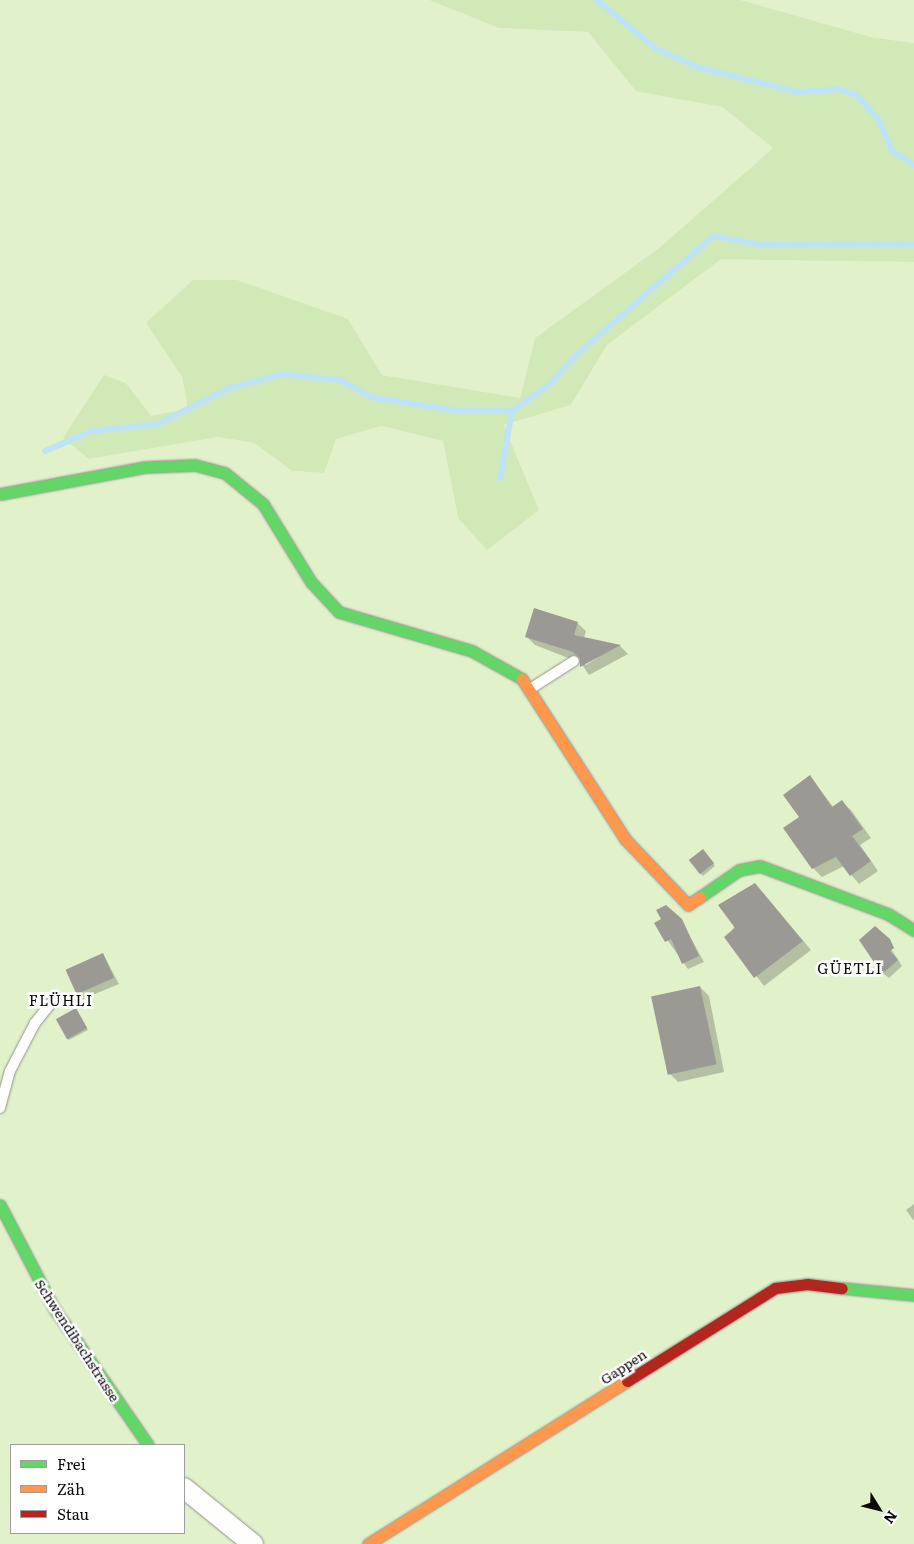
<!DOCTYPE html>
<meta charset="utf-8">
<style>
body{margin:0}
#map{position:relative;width:914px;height:1544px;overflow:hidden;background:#f9f7ec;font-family:Literata,serif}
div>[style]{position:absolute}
.green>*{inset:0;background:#e1f1ca}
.forest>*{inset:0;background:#d0e9b7}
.shadow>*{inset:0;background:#0003}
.stream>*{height:6px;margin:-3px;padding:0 3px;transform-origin:3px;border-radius:3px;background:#bfe3f6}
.building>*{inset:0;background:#9b9993;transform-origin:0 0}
.roads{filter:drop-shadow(0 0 1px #92918c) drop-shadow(0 0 1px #92918c)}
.lane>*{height:10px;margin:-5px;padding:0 5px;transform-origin:5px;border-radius:5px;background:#fefefc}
.street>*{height:20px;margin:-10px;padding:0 10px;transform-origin:10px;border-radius:10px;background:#fefefc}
.fast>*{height:11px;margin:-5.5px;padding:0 5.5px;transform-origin:5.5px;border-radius:5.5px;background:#63d668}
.slow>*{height:11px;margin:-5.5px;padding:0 5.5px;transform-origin:5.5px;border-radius:5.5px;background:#ff974d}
.jam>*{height:11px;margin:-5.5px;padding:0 5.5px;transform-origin:5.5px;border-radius:5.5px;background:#b3261e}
span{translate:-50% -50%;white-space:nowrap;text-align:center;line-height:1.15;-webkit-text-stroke:5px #fff;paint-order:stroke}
.street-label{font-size:14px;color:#0a0a0a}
.neighbourhood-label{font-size:15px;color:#0a0a0a;letter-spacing:1px}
.legend{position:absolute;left:10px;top:1444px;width:175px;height:90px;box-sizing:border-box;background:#fff;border:1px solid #9d9d9d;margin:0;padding:6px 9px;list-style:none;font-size:15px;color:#0a0a0a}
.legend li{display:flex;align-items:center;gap:10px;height:25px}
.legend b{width:25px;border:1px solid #9d9d9d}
.north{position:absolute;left:854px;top:1484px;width:50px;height:50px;-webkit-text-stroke:4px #fff;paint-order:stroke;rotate:126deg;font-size:14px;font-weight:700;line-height:20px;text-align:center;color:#0a0a0a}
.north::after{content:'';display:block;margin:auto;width:18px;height:22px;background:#0a0a0a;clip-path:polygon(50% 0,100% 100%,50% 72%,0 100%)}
</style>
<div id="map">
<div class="green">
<div style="clip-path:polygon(evenodd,0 0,429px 0,499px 28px,588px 32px,636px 90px,722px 107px,773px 148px,659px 248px,535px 338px,520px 398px,382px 375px,348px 319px,146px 323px,182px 377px,188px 409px,151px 417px,126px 383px,89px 459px,218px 437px,254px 443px,292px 471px,324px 473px,335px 439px,381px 426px,443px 441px,458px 518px,539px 510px,504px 425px,571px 405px,607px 345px,721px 258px,914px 262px,914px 1544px,0 1544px,0 0,11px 1445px,184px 1445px,184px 1533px,11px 1533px,11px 1445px)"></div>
<div style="clip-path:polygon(741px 0,914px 0,914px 43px,871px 37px)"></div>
</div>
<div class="forest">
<div style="clip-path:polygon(429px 0,741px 0,871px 37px,914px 43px,914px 262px,721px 259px,607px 345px,571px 405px,504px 425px,539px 510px,487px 550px,458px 518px,443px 441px,381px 426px,336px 439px,324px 473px,292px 471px,254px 443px,218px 437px,89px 459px,63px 438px,104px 375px,126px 383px,151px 416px,188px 409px,182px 377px,146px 323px,193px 280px,237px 280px,348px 319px,382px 375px,520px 398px,535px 338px,659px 248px,773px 148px,722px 107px,636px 91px,588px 32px,499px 28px)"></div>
</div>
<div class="shadow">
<div style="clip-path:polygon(evenodd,577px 623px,586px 631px,584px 638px,620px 646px,628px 654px,589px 675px,581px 663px,535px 645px,526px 636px,577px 623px,616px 646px,586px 665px,584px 663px,616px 646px)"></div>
<div style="clip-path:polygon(810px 777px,834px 808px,842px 802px,851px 810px,871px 838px,860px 845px,878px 871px,859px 884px,844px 866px,822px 877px,813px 868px,801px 818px)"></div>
<div style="clip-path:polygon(706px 853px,715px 866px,703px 876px,700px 873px)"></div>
<div style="clip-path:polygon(763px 893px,811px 950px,764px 986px,726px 937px)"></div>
<div style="clip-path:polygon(681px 920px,704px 962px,688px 969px,656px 924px)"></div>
<div style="clip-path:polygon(881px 933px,902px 966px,889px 978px,883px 973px)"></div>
<div style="clip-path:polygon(103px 954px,119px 984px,83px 999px,77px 993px)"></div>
<div style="clip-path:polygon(700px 987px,709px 996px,724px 1072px,678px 1082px,669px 1073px)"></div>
<div style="clip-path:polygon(76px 1010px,88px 1030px,69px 1040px,67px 1038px)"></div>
<div style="clip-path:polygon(914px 1204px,914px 1221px,906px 1210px)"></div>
</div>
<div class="stream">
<div style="left:597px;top:0;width:75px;rotate:39.6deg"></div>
<div style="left:655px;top:48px;width:46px;rotate:24.3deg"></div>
<div style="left:697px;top:67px;width:103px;rotate:14deg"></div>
<div style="left:797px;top:92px;width:41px;rotate:-4.2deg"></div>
<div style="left:838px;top:89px;width:20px;rotate:18deg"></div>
<div style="left:857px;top:95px;width:32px;rotate:49deg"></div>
<div style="left:878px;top:119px;width:35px;rotate:66deg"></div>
<div style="left:892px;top:151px;width:26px;rotate:32deg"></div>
<div style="left:45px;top:451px;width:51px;rotate:-23.1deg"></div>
<div style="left:92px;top:431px;width:66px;rotate:-6.1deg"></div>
<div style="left:158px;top:424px;width:80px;rotate:-26.6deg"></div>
<div style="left:230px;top:388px;width:54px;rotate:-15.1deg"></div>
<div style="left:282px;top:374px;width:57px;rotate:6deg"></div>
<div style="left:339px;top:380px;width:36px;rotate:28deg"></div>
<div style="left:371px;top:397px;width:82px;rotate:9.1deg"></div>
<div style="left:452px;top:410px;width:60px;rotate:1deg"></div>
<div style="left:512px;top:411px;width:45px;rotate:-35.1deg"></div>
<div style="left:549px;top:385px;width:42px;rotate:-47.9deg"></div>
<div style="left:577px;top:354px;width:180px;rotate:-40.9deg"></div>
<div style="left:713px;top:236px;width:50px;rotate:10.4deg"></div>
<div style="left:762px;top:245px;width:152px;rotate:-0.4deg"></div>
<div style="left:500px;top:479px;width:69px;rotate:-80deg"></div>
</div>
<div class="building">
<div style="clip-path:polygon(534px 608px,578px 622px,574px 635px,621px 645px,580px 667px,580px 658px,573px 652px,525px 637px)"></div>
<div style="clip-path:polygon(810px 775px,832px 807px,842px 800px,863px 829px,852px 836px,871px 861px,850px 876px,836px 857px,812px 869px,783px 828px,799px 817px,783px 795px)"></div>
<div style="left:703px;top:849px;width:18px;height:18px;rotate:52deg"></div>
<div style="clip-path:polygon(755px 883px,803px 941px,754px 978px,724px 937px,735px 928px,718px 905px)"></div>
<div style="clip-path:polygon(666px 905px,682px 919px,699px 956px,682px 964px,671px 939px,665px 942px,654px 923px,661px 919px,656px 910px)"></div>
<div style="clip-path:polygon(875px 926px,890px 939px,894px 948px,890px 951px,898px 960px,882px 974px,859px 940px)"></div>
<div style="left:103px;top:953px;width:27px;height:41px;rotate:66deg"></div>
<div style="left:700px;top:986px;width:80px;height:50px;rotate:78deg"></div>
<div style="left:76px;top:1008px;width:23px;height:23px;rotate:61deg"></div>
</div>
<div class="roads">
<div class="lane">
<div style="left:530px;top:689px;width:52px;rotate:-32.5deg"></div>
<div style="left:0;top:1108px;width:38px;rotate:-75deg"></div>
<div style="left:10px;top:1071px;width:54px;rotate:-62.5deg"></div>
<div style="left:35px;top:1023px;width:32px;rotate:-51deg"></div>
</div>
<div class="street">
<div style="left:184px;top:1488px;width:89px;rotate:39.1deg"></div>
</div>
<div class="fast">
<div style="left:0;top:494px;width:147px;rotate:-10.5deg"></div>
<div style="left:145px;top:467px;width:50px;rotate:-2.3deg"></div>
<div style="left:195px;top:465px;width:31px;rotate:15deg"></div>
<div style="left:225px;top:473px;width:49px;rotate:39.2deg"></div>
<div style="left:263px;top:504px;width:92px;rotate:58.4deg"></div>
<div style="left:311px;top:582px;width:41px;rotate:47deg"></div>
<div style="left:339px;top:612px;width:139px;rotate:16.3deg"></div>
<div style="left:472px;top:651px;width:57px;rotate:29.2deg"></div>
<div style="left:700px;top:897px;width:47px;rotate:-34.7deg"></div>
<div style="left:739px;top:870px;width:21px;rotate:-11deg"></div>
<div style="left:760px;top:866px;width:137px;rotate:20.6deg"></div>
<div style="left:888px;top:914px;width:31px;rotate:32deg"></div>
<div style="left:0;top:1205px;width:119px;rotate:62.4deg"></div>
<div style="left:55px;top:1310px;width:164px;rotate:55.4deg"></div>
<div style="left:842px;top:1288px;width:72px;rotate:5.6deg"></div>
</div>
<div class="slow">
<div style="left:522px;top:679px;width:190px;rotate:57.2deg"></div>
<div style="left:625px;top:839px;width:91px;rotate:46.3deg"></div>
<div style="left:688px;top:905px;width:14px;rotate:-34deg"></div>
<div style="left:368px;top:1544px;width:306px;rotate:-32.2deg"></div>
</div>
<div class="jam">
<div style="left:627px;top:1381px;width:175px;rotate:-32.1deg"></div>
<div style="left:775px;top:1288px;width:32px;rotate:-7deg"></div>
<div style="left:807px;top:1284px;width:35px;rotate:7deg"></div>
</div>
</div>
<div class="street-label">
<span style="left:78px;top:1340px;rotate:57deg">Schwendibachstrasse</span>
<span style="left:623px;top:1366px;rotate:-33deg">Gappen</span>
</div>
<div class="neighbourhood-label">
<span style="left:850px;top:968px">GÜETLI</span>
<span style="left:61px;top:1000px">FLÜHLI</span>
</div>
<ul class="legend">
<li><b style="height:6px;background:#63d668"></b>Frei</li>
<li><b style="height:6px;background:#ff974d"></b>Zäh</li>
<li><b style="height:6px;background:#b3261e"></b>Stau</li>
</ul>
<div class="north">N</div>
</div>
